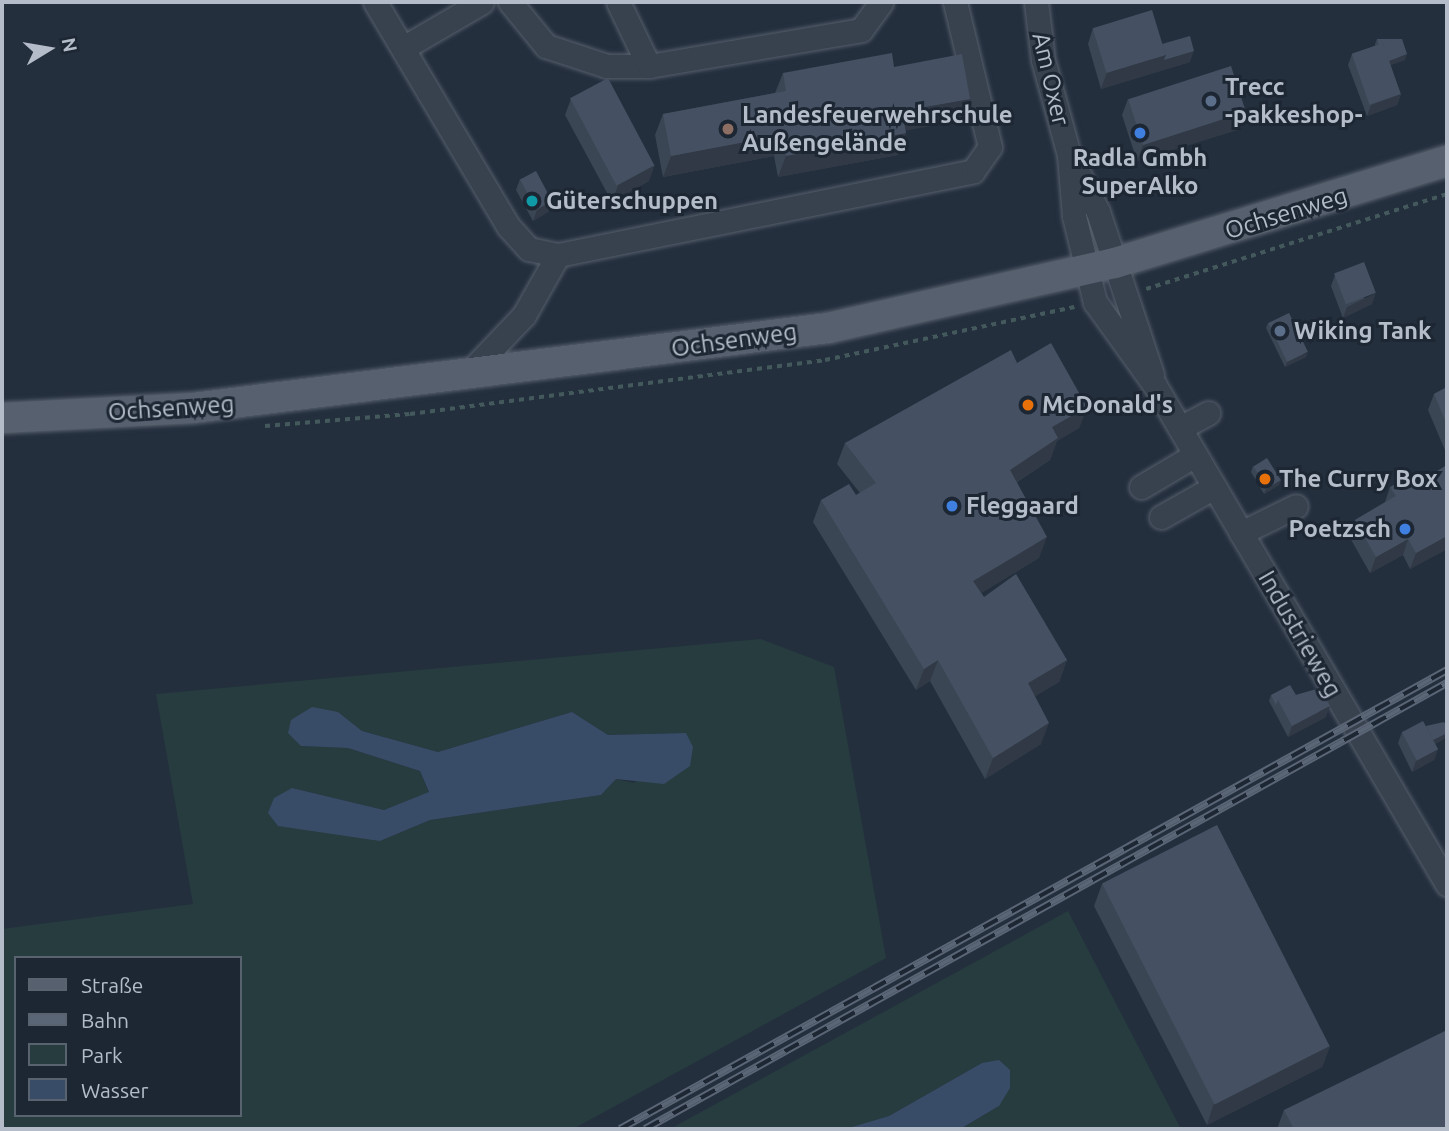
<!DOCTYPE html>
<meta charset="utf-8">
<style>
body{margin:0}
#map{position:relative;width:1449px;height:1131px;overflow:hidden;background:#242f3e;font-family:Ubuntu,sans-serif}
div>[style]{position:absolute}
.green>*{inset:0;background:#263c3f}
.water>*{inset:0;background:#394c67}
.path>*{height:3.5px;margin-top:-1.75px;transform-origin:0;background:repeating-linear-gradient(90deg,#44595c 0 5px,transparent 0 10px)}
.roads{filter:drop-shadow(0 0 2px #565f6c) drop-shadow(0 0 2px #565f6c)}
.minor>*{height:23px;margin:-11.5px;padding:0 11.5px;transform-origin:11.5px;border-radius:11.5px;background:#38414e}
.major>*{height:30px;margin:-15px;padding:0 15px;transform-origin:15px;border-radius:15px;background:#56606e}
.rail>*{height:8px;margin-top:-4px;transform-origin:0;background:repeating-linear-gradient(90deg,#1d2633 0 16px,#5a6575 0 32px);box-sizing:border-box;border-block:2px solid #5a6575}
.wall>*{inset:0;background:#3b4654}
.shaded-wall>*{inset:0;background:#303945}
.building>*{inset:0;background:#455162;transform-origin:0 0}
.dots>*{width:19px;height:19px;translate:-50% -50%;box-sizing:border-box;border:4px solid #1d2633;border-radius:50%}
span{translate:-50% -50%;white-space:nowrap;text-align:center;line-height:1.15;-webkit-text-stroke:6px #1d2633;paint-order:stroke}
.street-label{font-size:24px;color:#b4bcc9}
.poi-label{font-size:24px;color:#b4bcc9;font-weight:700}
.left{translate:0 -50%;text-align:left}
.right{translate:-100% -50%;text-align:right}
.frame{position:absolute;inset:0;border:4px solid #b4bcc9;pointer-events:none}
.legend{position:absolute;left:14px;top:956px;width:228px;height:161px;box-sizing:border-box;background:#1d2633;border:2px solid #59626f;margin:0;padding:9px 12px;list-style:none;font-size:21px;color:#b4bcc9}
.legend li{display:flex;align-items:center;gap:14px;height:35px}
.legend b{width:35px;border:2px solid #59626f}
.north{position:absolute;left:14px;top:14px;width:70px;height:70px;-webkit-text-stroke:5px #1d2633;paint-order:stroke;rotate:79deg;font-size:19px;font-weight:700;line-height:28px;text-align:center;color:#b4bcc9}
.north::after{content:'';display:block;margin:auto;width:24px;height:32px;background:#b4bcc9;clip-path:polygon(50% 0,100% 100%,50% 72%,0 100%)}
</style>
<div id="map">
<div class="green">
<div style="clip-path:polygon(evenodd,761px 639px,834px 667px,886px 958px,573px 1129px,2px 1129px,2px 929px,193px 904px,156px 694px,761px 639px,338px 712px,362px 731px,438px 752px,572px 712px,608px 735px,686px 733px,634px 783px,616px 779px,601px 795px,430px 820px,380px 841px,292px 788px,384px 810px,429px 793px,420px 771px,348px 748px,301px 746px,338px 712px,761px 639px,16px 958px,240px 958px,240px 1115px,16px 1115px,16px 958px)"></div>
<div style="clip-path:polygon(1068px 911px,1181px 1129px,960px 1129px,999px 1106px,982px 1063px,889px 1116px,845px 1129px,670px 1129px)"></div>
</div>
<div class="water">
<div style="clip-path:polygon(312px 707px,338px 712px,362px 731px,438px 752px,572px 712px,608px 735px,686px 733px,693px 747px,690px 766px,664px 784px,616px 779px,601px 795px,430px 820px,380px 841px,278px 826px,268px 813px,274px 798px,292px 788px,384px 810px,429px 792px,420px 771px,348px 748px,301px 746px,288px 733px,291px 720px)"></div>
<div style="clip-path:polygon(999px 1060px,1010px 1070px,1010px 1088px,999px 1106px,960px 1129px,845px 1129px,889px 1116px,982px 1063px)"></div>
</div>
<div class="path">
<div style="left:1146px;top:289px;width:316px;rotate:-17.5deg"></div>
<div style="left:265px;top:426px;width:145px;rotate:-4.7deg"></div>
<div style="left:410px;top:414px;width:418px;rotate:-7.4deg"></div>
<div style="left:825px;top:360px;width:255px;rotate:-12deg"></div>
</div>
<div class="roads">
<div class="minor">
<div style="left:375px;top:2px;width:261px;rotate:59.3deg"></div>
<div style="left:508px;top:226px;width:31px;rotate:48deg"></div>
<div style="left:529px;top:249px;width:30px;rotate:12deg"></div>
<div style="left:558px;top:255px;width:423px;rotate:-11.4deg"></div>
<div style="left:973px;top:171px;width:29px;rotate:-55deg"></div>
<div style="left:990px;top:147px;width:149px;rotate:-103.6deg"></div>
<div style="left:510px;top:2px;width:57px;rotate:50.7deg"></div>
<div style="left:546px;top:46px;width:64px;rotate:18.2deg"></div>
<div style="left:607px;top:66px;width:42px"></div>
<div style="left:649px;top:66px;width:215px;rotate:-9.6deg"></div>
<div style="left:861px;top:30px;width:34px;rotate:-54deg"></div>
<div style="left:618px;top:2px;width:71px;rotate:64.2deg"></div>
<div style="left:1036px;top:2px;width:58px;rotate:83.1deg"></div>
<div style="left:1043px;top:60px;width:98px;rotate:74.7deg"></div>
<div style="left:1069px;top:155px;width:64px;rotate:63deg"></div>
<div style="left:1098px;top:212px;width:171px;rotate:71.6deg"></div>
<div style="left:403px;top:48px;width:91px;rotate:-30.2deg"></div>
<div style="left:1069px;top:155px;width:61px;rotate:85.3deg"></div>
<div style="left:1074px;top:216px;width:89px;rotate:76.3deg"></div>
<div style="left:1095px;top:302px;width:101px;rotate:54.3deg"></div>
<div style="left:1154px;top:384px;width:580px;rotate:59.63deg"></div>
<div style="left:466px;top:376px;width:84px;rotate:-46.4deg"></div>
<div style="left:524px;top:315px;width:69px;rotate:-60.5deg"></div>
<div style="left:1180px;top:428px;width:32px;rotate:-28deg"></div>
<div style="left:1141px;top:487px;width:63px;rotate:-30.7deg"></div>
<div style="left:1161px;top:517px;width:61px;rotate:-29.5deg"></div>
<div style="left:1241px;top:533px;width:61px;rotate:-26.1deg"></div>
</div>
<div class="major">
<div style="left:2px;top:418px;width:191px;rotate:-3deg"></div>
<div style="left:193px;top:408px;width:640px;rotate:-7.18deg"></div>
<div style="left:828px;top:328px;width:294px;rotate:-12.8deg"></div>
<div style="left:1115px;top:263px;width:347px;rotate:-17.1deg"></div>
</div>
</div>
<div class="rail">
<div style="left:620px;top:1129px;width:946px;rotate:-29.03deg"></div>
<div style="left:645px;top:1129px;width:918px;rotate:-29.08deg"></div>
</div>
<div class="wall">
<div style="clip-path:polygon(1093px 28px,1162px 44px,1190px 62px,1101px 89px,1088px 44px)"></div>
<div style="clip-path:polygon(1377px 39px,1405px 60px,1390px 65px,1401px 94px,1397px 105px,1367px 116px,1348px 65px,1352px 54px,1375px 46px,1375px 44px)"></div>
<div style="clip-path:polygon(894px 67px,970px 99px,962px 120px,905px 130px,906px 133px,898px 155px,778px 177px,774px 156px,663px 177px,655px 135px,663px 114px,775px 93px,783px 73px)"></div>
<div style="clip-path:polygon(571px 99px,649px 181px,612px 202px,565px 115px)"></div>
<div style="clip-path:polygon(1128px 99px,1246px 112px,1240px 129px,1137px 161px,1122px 115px)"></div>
<div style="clip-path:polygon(520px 179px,552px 201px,548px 212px,533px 221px,516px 190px)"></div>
<div style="clip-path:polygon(1335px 275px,1372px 304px,1343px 318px,1331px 286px)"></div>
<div style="clip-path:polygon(1268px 323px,1306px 357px,1285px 367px,1266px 328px)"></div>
<div style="clip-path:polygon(1447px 387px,1447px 455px,1428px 410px,1434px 394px)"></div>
<div style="clip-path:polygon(1087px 407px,1079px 428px,1057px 441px,1050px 460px,1017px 482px,1039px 558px,981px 593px,984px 597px,1067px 660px,1059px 682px,1035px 696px,1041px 744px,985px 779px,930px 681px,916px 690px,813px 522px,821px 500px,856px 495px,860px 493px,837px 464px,845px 443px)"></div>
<div style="clip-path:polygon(1447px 465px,1447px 549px,1410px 569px,1403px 555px,1370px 573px,1349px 536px,1355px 520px,1385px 502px,1390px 487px,1410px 488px)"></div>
<div style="clip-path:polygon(1253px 466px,1281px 480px,1279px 485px,1264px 494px,1251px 472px)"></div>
<div style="clip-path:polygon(1271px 695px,1296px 695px,1326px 717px,1288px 737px,1269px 701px)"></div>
<div style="clip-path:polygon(1426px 726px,1447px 727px,1447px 737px,1435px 744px,1438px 749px,1434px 760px,1412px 772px,1398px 743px,1402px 732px)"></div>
<div style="clip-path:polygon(1102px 884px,1330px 1046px,1322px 1067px,1207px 1125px,1094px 906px)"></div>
<div style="clip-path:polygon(1284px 1110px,1447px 1129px,1277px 1129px)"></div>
</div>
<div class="shaded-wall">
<div style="clip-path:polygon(1194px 51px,1190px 62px,1101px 89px,1107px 72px,1166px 55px)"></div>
<div style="clip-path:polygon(1407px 54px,1405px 60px,1383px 68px,1385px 62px)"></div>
<div style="clip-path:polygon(1401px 94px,1397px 105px,1367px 116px,1371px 105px)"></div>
<div style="clip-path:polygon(970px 99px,962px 120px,894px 133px,902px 111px)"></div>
<div style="clip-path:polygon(1246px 112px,1240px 129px,1137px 161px,1143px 145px)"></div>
<div style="clip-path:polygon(906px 133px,898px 155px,778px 177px,786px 156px)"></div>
<div style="clip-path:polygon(782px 135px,774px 156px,663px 177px,671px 156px)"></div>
<div style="clip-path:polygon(655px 165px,649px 181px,612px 202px,618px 185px)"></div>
<div style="clip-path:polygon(552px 201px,548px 212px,533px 221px,537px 210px)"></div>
<div style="clip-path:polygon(1376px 293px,1372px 304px,1343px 318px,1347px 307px)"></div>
<div style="clip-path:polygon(1308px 352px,1306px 357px,1285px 367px,1287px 362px)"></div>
<div style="clip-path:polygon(1087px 407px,1079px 428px,1057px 441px,1050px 460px,1002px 491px,1010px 470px,1052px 427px)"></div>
<div style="clip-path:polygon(1281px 480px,1279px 485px,1264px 494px,1266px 489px)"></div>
<div style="clip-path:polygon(1447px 536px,1447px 549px,1410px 569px,1416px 553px)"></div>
<div style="clip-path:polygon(1047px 537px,1039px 558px,965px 603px,973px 581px)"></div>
<div style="clip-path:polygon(1408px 539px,1403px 555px,1370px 573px,1376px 557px)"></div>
<div style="clip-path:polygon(938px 660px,930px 681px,916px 690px,924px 669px)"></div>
<div style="clip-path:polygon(1067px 660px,1059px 682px,1020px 705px,1028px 683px)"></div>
<div style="clip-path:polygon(1330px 706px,1326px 717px,1288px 737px,1292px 726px)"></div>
<div style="clip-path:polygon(1049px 723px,1041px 744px,985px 779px,993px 758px)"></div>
<div style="clip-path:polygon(1447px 733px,1447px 737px,1427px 748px,1429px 742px)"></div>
<div style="clip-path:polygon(1438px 749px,1434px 760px,1412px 772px,1416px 761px)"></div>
<div style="clip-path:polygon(1330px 1046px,1322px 1067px,1207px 1125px,1214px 1103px)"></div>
</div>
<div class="building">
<div style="left:1152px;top:10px;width:47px;height:62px;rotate:73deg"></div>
<div style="clip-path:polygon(1190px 36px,1194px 51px,1164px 60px,1166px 55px,1162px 44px)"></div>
<div style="clip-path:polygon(1377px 39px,1402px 39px,1407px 54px,1389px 61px,1383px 43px,1379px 45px)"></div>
<div style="left:1383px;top:43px;width:54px;height:33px;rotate:71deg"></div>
<div style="clip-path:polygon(892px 53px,894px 67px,962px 54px,970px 99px,902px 111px,906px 133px,786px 156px,782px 135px,671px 156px,663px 114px,786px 91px,783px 73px)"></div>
<div style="left:1231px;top:66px;width:48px;height:108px;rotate:72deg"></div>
<div style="left:608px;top:78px;width:99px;height:43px;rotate:62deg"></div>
<div style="left:536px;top:171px;width:34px;height:18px;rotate:62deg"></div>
<div style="left:1364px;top:262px;width:33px;height:32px;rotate:69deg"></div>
<div style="left:1289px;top:313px;width:43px;height:23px;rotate:64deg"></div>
<div style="clip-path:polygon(1051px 343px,1087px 407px,1052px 427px,1058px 438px,1010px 470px,1047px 537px,973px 581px,984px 597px,1016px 574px,1067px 660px,1028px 683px,1049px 723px,993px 758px,938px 660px,924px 669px,821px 500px,849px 484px,856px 495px,876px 483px,845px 443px,1011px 350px,1017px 363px)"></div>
<div style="clip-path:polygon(1447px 387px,1447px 425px,1434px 394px)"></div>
<div style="left:1267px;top:458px;width:26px;height:16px;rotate:58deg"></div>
<div style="clip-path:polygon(1447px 465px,1447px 536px,1416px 553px,1408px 539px,1376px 557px,1355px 520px,1396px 496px,1390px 487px,1405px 479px,1410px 488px)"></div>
<div style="clip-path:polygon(1290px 685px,1296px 695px,1278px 700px,1276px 705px,1271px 695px)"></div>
<div style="clip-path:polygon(1320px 688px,1330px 706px,1292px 726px,1278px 700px)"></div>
<div style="left:1423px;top:721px;width:32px;height:24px;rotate:62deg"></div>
<div style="clip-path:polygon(1444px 722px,1447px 727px,1447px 733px,1433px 740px,1426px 726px)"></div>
<div style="left:1217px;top:825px;width:248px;height:129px;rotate:63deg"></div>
<div style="clip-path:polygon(1447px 1030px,1447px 1129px,1294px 1129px,1284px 1110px)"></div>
</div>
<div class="dots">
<div style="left:1211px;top:101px;background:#5c6f8a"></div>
<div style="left:728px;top:129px;background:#8d6e63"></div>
<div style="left:1140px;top:133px;background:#3f7fe0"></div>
<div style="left:532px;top:201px;background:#0f9aa8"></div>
<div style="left:1280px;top:331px;background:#5c6f8a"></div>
<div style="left:1028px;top:405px;background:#e8710a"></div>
<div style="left:1265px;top:479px;background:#e8710a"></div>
<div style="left:952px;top:506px;background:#3f7fe0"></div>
<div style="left:1405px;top:529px;background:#3f7fe0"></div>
</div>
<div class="street-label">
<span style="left:1051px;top:79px;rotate:77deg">Am Oxer</span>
<span style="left:1286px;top:213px;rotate:-17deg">Ochsenweg</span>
<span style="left:734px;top:340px;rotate:-8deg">Ochsenweg</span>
<span style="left:171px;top:408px;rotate:-4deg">Ochsenweg</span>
<span style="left:1300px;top:634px;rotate:60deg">Industrieweg</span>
</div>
<div class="poi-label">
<span class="left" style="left:1225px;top:101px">Trecc<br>-pakkeshop-</span>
<span class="left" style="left:742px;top:129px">Landesfeuerwehrschule<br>Außengelände</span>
<span style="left:1140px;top:172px">Radla Gmbh<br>SuperAlko</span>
<span class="left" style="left:546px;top:201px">Güterschuppen</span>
<span class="left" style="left:1294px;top:331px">Wiking Tank</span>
<span class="left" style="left:1042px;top:405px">McDonald's</span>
<span class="left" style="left:1279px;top:479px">The Curry Box</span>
<span class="left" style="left:966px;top:506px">Fleggaard</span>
<span class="right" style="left:1391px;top:529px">Poetzsch</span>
</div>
<div class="frame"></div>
<ul class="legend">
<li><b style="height:9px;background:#56606e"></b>Straße</li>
<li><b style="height:9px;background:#5a6575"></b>Bahn</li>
<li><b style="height:19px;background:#263c3f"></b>Park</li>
<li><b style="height:19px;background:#394c67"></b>Wasser</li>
</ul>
<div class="north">N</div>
</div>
